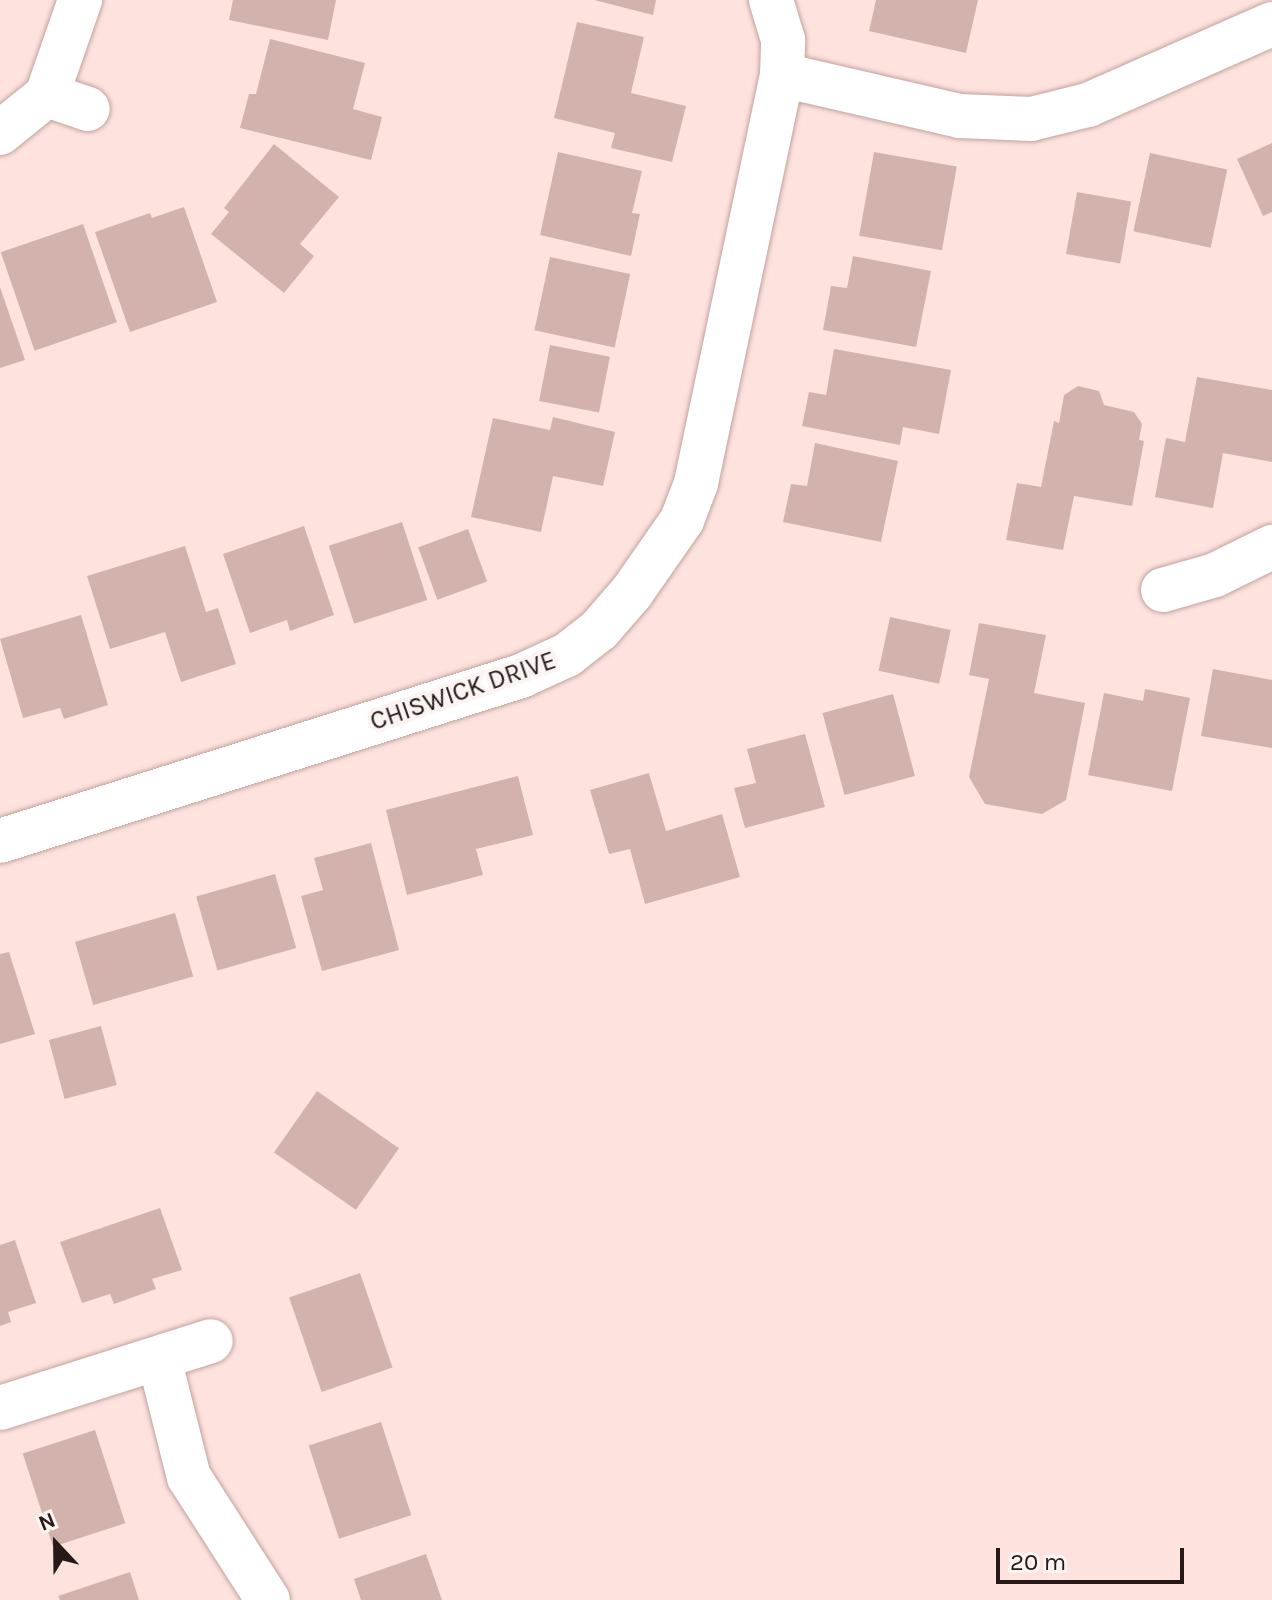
<!DOCTYPE html>
<style>
body{margin:0}
#map{position:relative;width:1272px;height:1600px;overflow:hidden;background:#fde2de;font-family:Karla,sans-serif}
div>[style]{position:absolute}
.building>*{inset:0;background:#d3b2ae;transform-origin:0 0}
.roads{filter:drop-shadow(0 0 2px #c2a29e) drop-shadow(0 0 2px #c2a29e)}
.minor>*{height:44px;margin:-22px;padding:0 22px;transform-origin:22px;border-radius:22px;background:#fff}
span{translate:-50% -50%;white-space:nowrap;text-align:center;line-height:1.15;-webkit-text-stroke:8px #fbf4f3;paint-order:stroke}
.street-label{font-size:26px;color:#261a18}
.north{position:absolute;left:16px;top:1504px;width:80px;height:80px;-webkit-text-stroke:6px #fbf4f3;paint-order:stroke;rotate:338deg;font-size:22px;font-weight:700;line-height:32px;text-align:center;color:#261a18}
.north::after{content:'';display:block;margin:auto;width:28px;height:36px;background:#261a18;clip-path:polygon(50% 0,100% 100%,50% 72%,0 100%)}
.scale{position:absolute;left:996px;top:1548px;width:188px;height:36px;box-sizing:border-box;border:4px solid #261a18;border-top:0;padding-left:10px;font-size:24px;line-height:28px;white-space:nowrap;color:#261a18;-webkit-text-stroke:6px #fbf4f3;paint-order:stroke}
</style>
<div id="map">
<div class="building">
<div style="clip-path:polygon(233px 0,336px 0,328px 40px,229px 20px)"></div>
<div style="clip-path:polygon(594px 0,656px 0,653px 15px)"></div>
<div style="clip-path:polygon(876px 0,978px 0,966px 53px,869px 31px)"></div>
<div style="clip-path:polygon(577px 22px,644px 37px,631px 93px,686px 106px,672px 162px,611px 148px,615px 133px,554px 118px)"></div>
<div style="clip-path:polygon(270px 39px,365px 63px,353px 109px,382px 117px,371px 160px,240px 128px,249px 94px,256px 94px)"></div>
<div style="clip-path:polygon(1272px 143px,1272px 212px,1263px 216px,1237px 159px)"></div>
<div style="clip-path:polygon(274px 144px,339px 197px,300px 244px,314px 256px,284px 293px,211px 234px,229px 212px,224px 208px)"></div>
<div style="clip-path:polygon(558px 152px,642px 171px,632px 213px,640px 214px,631px 256px,540px 235px)"></div>
<div style="left:874px;top:152px;width:84px;height:85px;rotate:10deg"></div>
<div style="left:1150px;top:153px;width:79px;height:80px;rotate:12deg"></div>
<div style="left:1077px;top:192px;width:55px;height:63px;rotate:10deg"></div>
<div style="clip-path:polygon(184px 207px,217px 302px,130px 332px,95px 232px,150px 213px,152px 218px)"></div>
<div style="left:83px;top:224px;width:104px;height:87px;rotate:71deg"></div>
<div style="clip-path:polygon(853px 256px,931px 271px,916px 347px,823px 330px,831px 286px,847px 288px)"></div>
<div style="left:550px;top:257px;width:82px;height:75px;rotate:12deg"></div>
<div style="clip-path:polygon(0 287px,25px 360px,0 368px)"></div>
<div style="left:550px;top:345px;width:61px;height:57px;rotate:11deg"></div>
<div style="clip-path:polygon(834px 349px,951px 370px,939px 434px,903px 427px,900px 445px,802px 426px,809px 392px,826px 395px)"></div>
<div style="clip-path:polygon(1197px 377px,1272px 390px,1272px 462px,1223px 453px,1213px 508px,1155px 497px,1166px 438px,1185px 442px)"></div>
<div style="clip-path:polygon(1078px 386px,1099px 391px,1104px 405px,1134px 412px,1142px 424px,1139px 440px,1144px 441px,1132px 506px,1074px 496px,1063px 550px,1006px 540px,1017px 483px,1041px 487px,1054px 421px,1059px 423px,1064px 395px)"></div>
<div style="clip-path:polygon(553px 417px,615px 432px,603px 486px,553px 476px,541px 532px,471px 517px,493px 418px,550px 430px)"></div>
<div style="clip-path:polygon(815px 443px,898px 461px,881px 542px,783px 522px,791px 484px,807px 486px)"></div>
<div style="left:402px;top:522px;width:82px;height:77px;rotate:72deg"></div>
<div style="clip-path:polygon(304px 526px,334px 615px,290px 631px,287px 620px,250px 633px,223px 554px)"></div>
<div style="left:468px;top:529px;width:56px;height:53px;rotate:70deg"></div>
<div style="clip-path:polygon(185px 546px,206px 612px,218px 608px,236px 664px,181px 682px,165px 632px,110px 649px,87px 576px)"></div>
<div style="clip-path:polygon(81px 615px,108px 705px,64px 719px,60px 708px,23px 718px,0 639px)"></div>
<div style="left:890px;top:617px;width:62px;height:55px;rotate:12deg"></div>
<div style="clip-path:polygon(979px 623px,1046px 635px,1034px 693px,1085px 703px,1066px 800px,1042px 814px,985px 804px,969px 777px,989px 679px,969px 675px)"></div>
<div style="clip-path:polygon(1213px 669px,1272px 680px,1272px 748px,1201px 736px)"></div>
<div style="clip-path:polygon(1145px 689px,1190px 698px,1172px 791px,1088px 775px,1104px 693px,1143px 701px)"></div>
<div style="left:893px;top:694px;width:85px;height:73px;rotate:75deg"></div>
<div style="clip-path:polygon(805px 734px,825px 807px,745px 828px,734px 788px,756px 783px,747px 749px)"></div>
<div style="clip-path:polygon(649px 773px,666px 831px,722px 814px,740px 877px,645px 904px,630px 849px,609px 854px,590px 790px)"></div>
<div style="clip-path:polygon(518px 776px,533px 835px,476px 849px,483px 875px,407px 895px,386px 810px)"></div>
<div style="clip-path:polygon(371px 843px,399px 950px,322px 971px,301px 896px,323px 890px,314px 858px)"></div>
<div style="left:275px;top:874px;width:77px;height:82px;rotate:74deg"></div>
<div style="left:175px;top:913px;width:66px;height:104px;rotate:74deg"></div>
<div style="clip-path:polygon(9px 952px,35px 1034px,0 1044px,0 954px)"></div>
<div style="left:101px;top:1026px;width:61px;height:54px;rotate:75deg"></div>
<div style="left:317px;top:1091px;width:100px;height:75px;rotate:35deg"></div>
<div style="clip-path:polygon(160px 1208px,182px 1270px,152px 1279px,156px 1289px,114px 1304px,110px 1294px,82px 1303px,60px 1242px)"></div>
<div style="clip-path:polygon(15px 1240px,36px 1303px,8px 1312px,11px 1322px,0 1326px,0 1245px)"></div>
<div style="left:360px;top:1273px;width:100px;height:75px;rotate:71deg"></div>
<div style="left:381px;top:1422px;width:98px;height:76px;rotate:72deg"></div>
<div style="left:95px;top:1430px;width:98px;height:76px;rotate:72deg"></div>
<div style="clip-path:polygon(426px 1554px,442px 1600px,361px 1600px,354px 1579px)"></div>
<div style="clip-path:polygon(130px 1572px,139px 1600px,60px 1600px,58px 1596px)"></div>
</div>
<div class="roads">
<div class="minor">
<div style="left:782px;top:75px;width:183px;rotate:13deg"></div>
<div style="left:960px;top:116px;width:71px;rotate:2.4deg"></div>
<div style="left:1031px;top:119px;width:59px;rotate:-13.8deg"></div>
<div style="left:1088px;top:105px;width:201px;rotate:-23.8deg"></div>
<div style="left:47px;top:95px;width:101px;rotate:-70.8deg"></div>
<div style="left:0;top:133px;width:60px;rotate:-39deg"></div>
<div style="left:47px;top:95px;width:43px;rotate:18.9deg"></div>
<div style="left:1163px;top:590px;width:54px;rotate:-16.1deg"></div>
<div style="left:1215px;top:575px;width:64px;rotate:-26.2deg"></div>
<div style="left:0;top:841px;width:547px;rotate:-17.57deg"></div>
<div style="left:521px;top:676px;width:51px;rotate:-24.5deg"></div>
<div style="left:567px;top:655px;width:41px;rotate:-38deg"></div>
<div style="left:599px;top:630px;width:50px;rotate:-49deg"></div>
<div style="left:632px;top:592px;width:88px;rotate:-55.2deg"></div>
<div style="left:682px;top:520px;width:40px;rotate:-69deg"></div>
<div style="left:696px;top:483px;width:417px;rotate:-78.1deg"></div>
<div style="left:782px;top:75px;width:35px;rotate:-88deg"></div>
<div style="left:783px;top:40px;width:42px;rotate:-106.7deg"></div>
<div style="left:159px;top:1358px;width:123px;rotate:75.9deg"></div>
<div style="left:189px;top:1477px;width:146px;rotate:57.3deg"></div>
<div style="left:0;top:1408px;width:221px;rotate:-17.6deg"></div>
</div>
</div>
<div class="street-label">
<span style="left:463px;top:691px;rotate:-19deg">CHISWICK DRIVE</span>
</div>
<div class="north">N</div>
<div class="scale">20 m</div>
</div>
